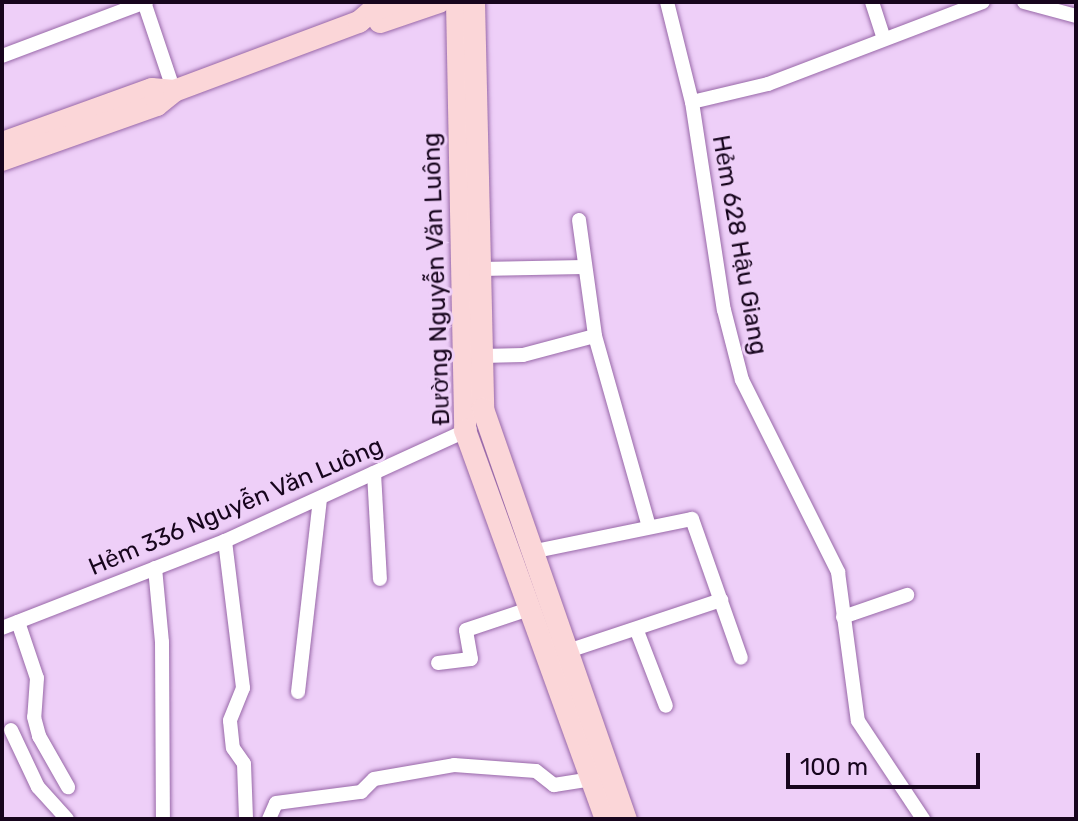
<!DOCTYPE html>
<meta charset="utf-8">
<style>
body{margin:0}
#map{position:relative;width:1078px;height:821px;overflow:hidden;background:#eecff8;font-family:Rubik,sans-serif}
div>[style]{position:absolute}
.roads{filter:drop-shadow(0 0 2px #9868a8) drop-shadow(0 0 2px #9868a8)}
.minor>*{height:14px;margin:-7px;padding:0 7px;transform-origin:7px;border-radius:7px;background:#fff}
.secondary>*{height:22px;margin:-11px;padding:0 11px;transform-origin:11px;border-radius:11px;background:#fbd6d8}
span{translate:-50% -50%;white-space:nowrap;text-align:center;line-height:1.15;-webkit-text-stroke:6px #eecff8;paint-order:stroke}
.street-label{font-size:24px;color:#17051d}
.frame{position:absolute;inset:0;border:4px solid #17051d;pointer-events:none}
.scale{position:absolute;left:786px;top:753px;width:194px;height:36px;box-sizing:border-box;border:4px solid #17051d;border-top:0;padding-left:10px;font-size:24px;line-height:28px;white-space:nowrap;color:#17051d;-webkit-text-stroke:6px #eecff8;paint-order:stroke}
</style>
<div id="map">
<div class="roads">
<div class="minor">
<div style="left:144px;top:2px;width:94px;rotate:71.4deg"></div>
<div style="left:667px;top:2px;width:103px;rotate:76deg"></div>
<div style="left:692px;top:102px;width:210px;rotate:81.3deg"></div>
<div style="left:724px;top:310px;width:72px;rotate:75.6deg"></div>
<div style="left:742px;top:380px;width:215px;rotate:63.4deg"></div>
<div style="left:838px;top:572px;width:150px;rotate:82.4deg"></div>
<div style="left:858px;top:721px;width:118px;rotate:56.4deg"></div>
<div style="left:872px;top:2px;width:39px;rotate:72deg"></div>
<div style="left:1024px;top:2px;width:54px;rotate:15.1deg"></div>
<div style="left:2px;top:56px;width:154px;rotate:-20.6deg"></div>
<div style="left:692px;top:102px;width:78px;rotate:-13.3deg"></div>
<div style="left:768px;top:84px;width:230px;rotate:-20.9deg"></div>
<div style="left:579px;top:220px;width:117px;rotate:82.1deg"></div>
<div style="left:595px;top:336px;width:198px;rotate:74.2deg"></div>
<div style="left:480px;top:269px;width:104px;rotate:-1.1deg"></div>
<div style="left:482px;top:356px;width:41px;rotate:-1.4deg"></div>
<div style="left:523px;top:355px;width:74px;rotate:-14.8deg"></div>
<div style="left:374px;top:473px;width:106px;rotate:86.8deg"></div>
<div style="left:225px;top:541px;width:148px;rotate:83deg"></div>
<div style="left:243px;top:688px;width:35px;rotate:112deg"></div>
<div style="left:230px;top:721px;width:27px;rotate:84deg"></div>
<div style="left:233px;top:748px;width:19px;rotate:55deg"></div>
<div style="left:244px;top:764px;width:55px;rotate:87.9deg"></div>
<div style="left:531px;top:552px;width:164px;rotate:-11.6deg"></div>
<div style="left:692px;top:519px;width:147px;rotate:70.6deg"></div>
<div style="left:155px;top:568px;width:74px;rotate:84.6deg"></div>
<div style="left:162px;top:642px;width:177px;rotate:89.7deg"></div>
<div style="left:843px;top:617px;width:68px;rotate:-19deg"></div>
<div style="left:18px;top:622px;width:59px;rotate:71.3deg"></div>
<div style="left:37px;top:678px;width:39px;rotate:94deg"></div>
<div style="left:34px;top:717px;width:20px;rotate:75deg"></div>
<div style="left:39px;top:736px;width:59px;rotate:60.4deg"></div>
<div style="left:2px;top:628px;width:239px;rotate:-21.3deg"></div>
<div style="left:225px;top:541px;width:269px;rotate:-24.6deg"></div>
<div style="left:637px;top:631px;width:80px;rotate:68.9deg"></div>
<div style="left:562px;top:653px;width:168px;rotate:-18.4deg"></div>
<div style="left:438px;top:663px;width:33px;rotate:-7deg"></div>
<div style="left:471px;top:659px;width:29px;rotate:-100deg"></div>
<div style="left:466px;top:630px;width:66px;rotate:-18.4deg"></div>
<div style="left:298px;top:692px;width:193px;rotate:-83.5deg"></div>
<div style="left:11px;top:730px;width:63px;rotate:64.7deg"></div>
<div style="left:38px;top:787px;width:43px;rotate:47.8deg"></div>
<div style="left:269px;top:819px;width:17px;rotate:-66deg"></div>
<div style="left:276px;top:803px;width:86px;rotate:-7.4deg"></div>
<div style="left:361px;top:792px;width:18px;rotate:-45deg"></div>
<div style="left:374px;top:779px;width:81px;rotate:-9.9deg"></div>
<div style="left:454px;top:765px;width:82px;rotate:4.2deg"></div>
<div style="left:536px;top:771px;width:23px;rotate:38deg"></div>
<div style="left:554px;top:785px;width:37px;rotate:-9deg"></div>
</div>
<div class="secondary">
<div style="left:457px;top:2px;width:428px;rotate:88.9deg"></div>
<div style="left:465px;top:430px;width:414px;rotate:70.1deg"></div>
<div style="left:474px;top:2px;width:407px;rotate:88.7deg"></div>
<div style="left:483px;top:409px;width:434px;rotate:70.8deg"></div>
<div style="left:380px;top:22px;width:62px;rotate:-18.7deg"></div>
<div style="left:2px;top:143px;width:159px;rotate:-19.8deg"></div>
<div style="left:152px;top:89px;width:22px;rotate:5deg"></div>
<div style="left:2px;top:160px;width:164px;rotate:-19.5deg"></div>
<div style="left:157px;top:105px;width:22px;rotate:-39deg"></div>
<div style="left:174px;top:91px;width:197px;rotate:-20.5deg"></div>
<div style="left:359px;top:22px;width:18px;rotate:-41deg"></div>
<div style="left:373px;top:10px;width:24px;rotate:-19deg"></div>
</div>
</div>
<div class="street-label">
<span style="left:739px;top:245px;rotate:80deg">Hẻm 628 Hậu Giang</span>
<span style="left:437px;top:279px;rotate:-92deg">Đường Nguyễn Văn Luông</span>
<span style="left:236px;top:507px;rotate:-23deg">Hẻm 336 Nguyễn Văn Luông</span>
</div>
<div class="frame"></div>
<div class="scale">100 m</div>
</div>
